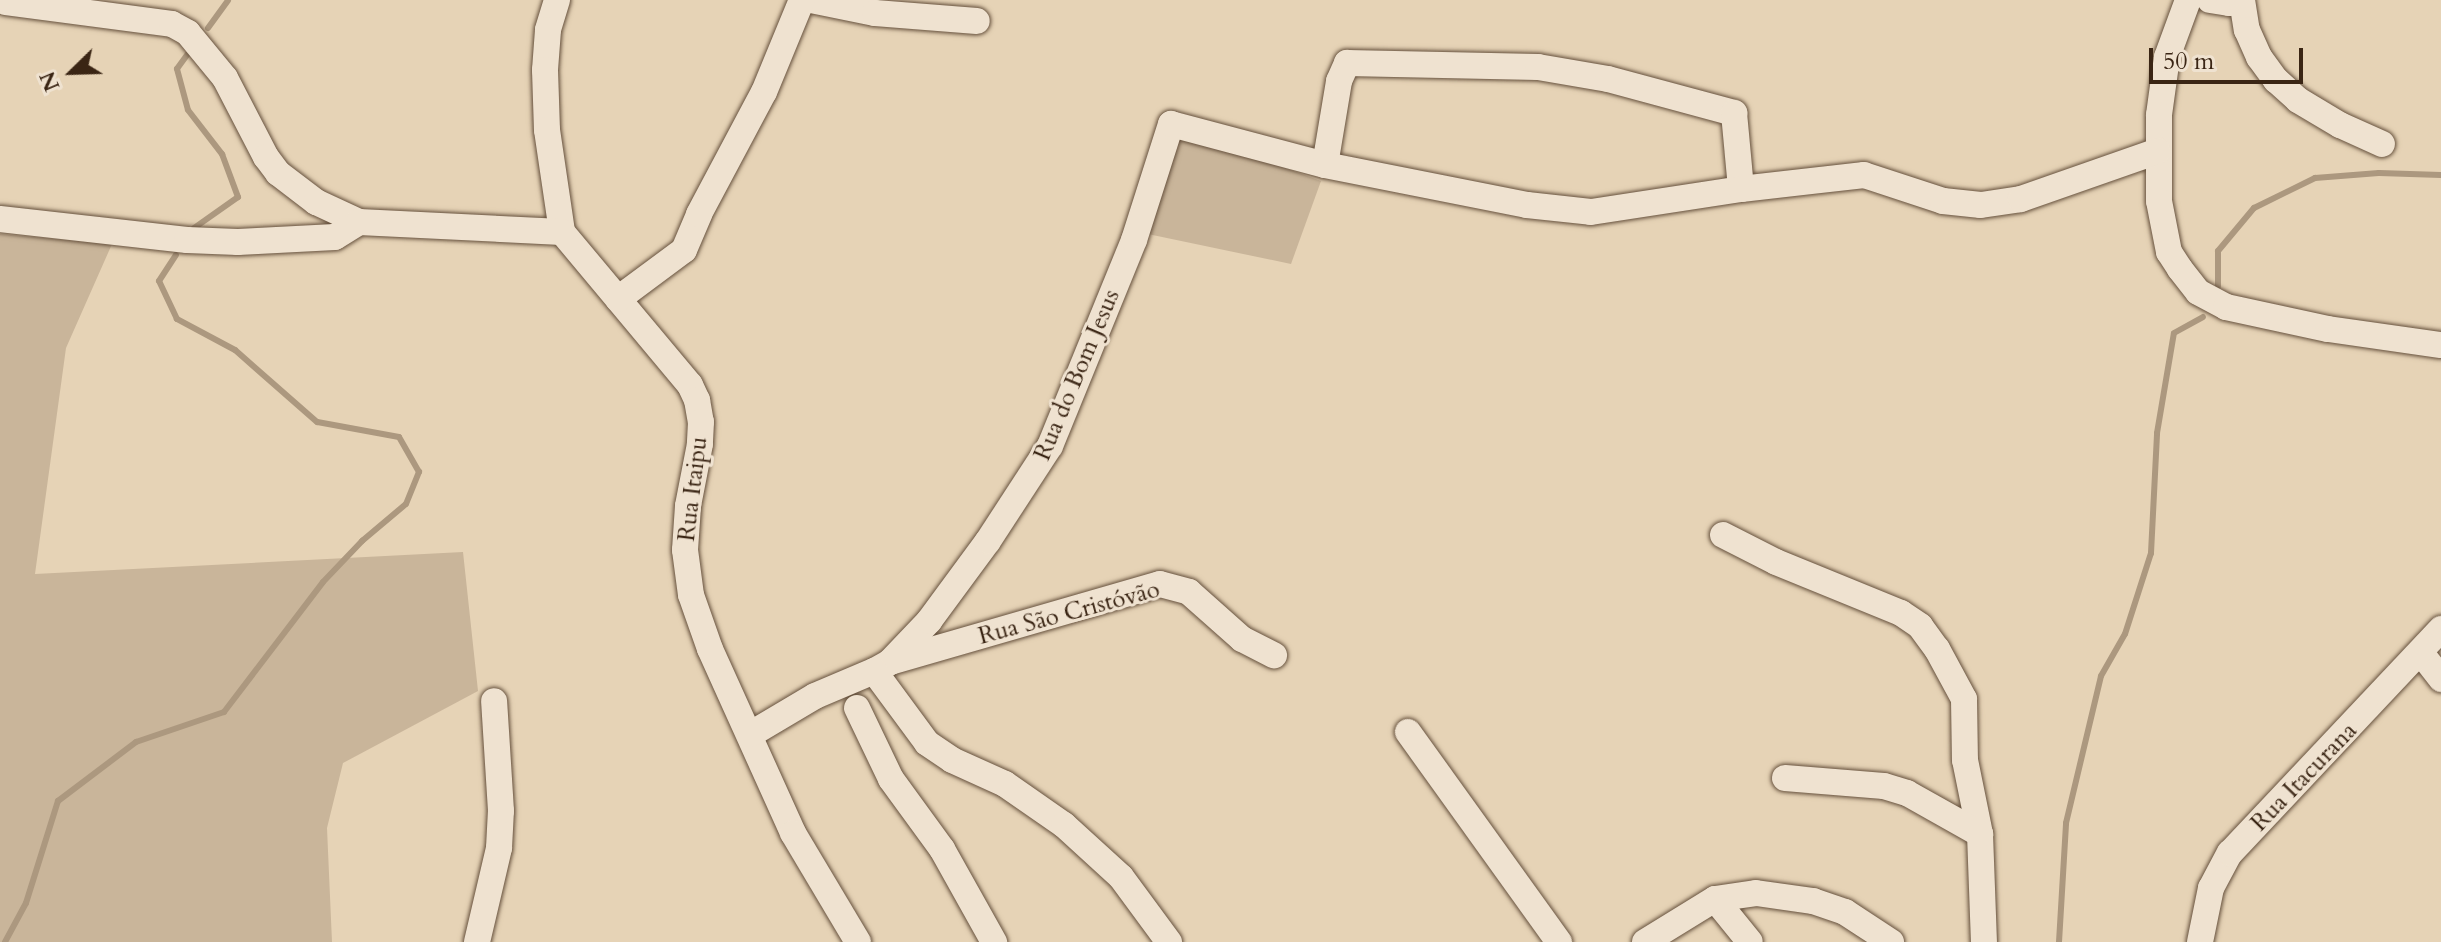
<!DOCTYPE html>
<meta charset="utf-8">
<style>
body{margin:0}
#map{position:relative;width:2441px;height:942px;overflow:hidden;background:#e6d3b6;font-family:Cardo,serif}
div>[style]{position:absolute}
.green>*{inset:0;background:#c9b59a}
.stream>*{height:6px;margin:-3px;padding:0 3px;transform-origin:3px;border-radius:3px;background:#ac987f}
.roads{filter:drop-shadow(0 0 2px #65503c) drop-shadow(0 0 2px #65503c)}
.minor>*{height:26px;margin:-13px;padding:0 13px;transform-origin:13px;border-radius:13px;background:#efe2d0}
span{translate:-50% -50%;white-space:nowrap;text-align:center;line-height:1.15;-webkit-text-stroke:6px #efe2d0;paint-order:stroke}
.street-label{font-size:24px;color:#3a2514}
.north{position:absolute;left:32px;top:32px;width:80px;height:80px;-webkit-text-stroke:6px #efe2d0;paint-order:stroke;rotate:247deg;font-size:22px;font-weight:700;line-height:32px;text-align:center;color:#3a2514}
.north::after{content:'';display:block;margin:auto;width:28px;height:36px;background:#3a2514;clip-path:polygon(50% 0,100% 100%,50% 72%,0 100%)}
.scale{position:absolute;left:2149px;top:48px;width:154px;height:36px;box-sizing:border-box;border:4px solid #3a2514;border-top:0;padding-left:10px;font-size:24px;line-height:28px;white-space:nowrap;color:#3a2514;-webkit-text-stroke:6px #efe2d0;paint-order:stroke}
</style>
<div id="map">
<div class="green">
<div style="clip-path:polygon(1175px 128px,1321px 181px,1291px 264px,1143px 233px)"></div>
<div style="clip-path:polygon(0 234px,112px 244px,66px 348px,35px 574px,463px 552px,478px 691px,343px 763px,327px 828px,332px 942px,0 942px)"></div>
</div>
<div class="stream">
<div style="left:208px;top:28px;width:34px;rotate:-54deg"></div>
<div style="left:187px;top:55px;width:17px;rotate:126deg"></div>
<div style="left:177px;top:69px;width:42px;rotate:75deg"></div>
<div style="left:188px;top:110px;width:56px;rotate:52.3deg"></div>
<div style="left:222px;top:154px;width:46px;rotate:69.6deg"></div>
<div style="left:238px;top:197px;width:54px;rotate:144.8deg"></div>
<div style="left:2218px;top:286px;width:35px;rotate:-90deg"></div>
<div style="left:2218px;top:251px;width:56px;rotate:-50.1deg"></div>
<div style="left:2254px;top:208px;width:68px;rotate:-26.2deg"></div>
<div style="left:2315px;top:178px;width:64px;rotate:-4.5deg"></div>
<div style="left:2379px;top:173px;width:62px;rotate:1.8deg"></div>
<div style="left:5px;top:942px;width:44px;rotate:-61.7deg"></div>
<div style="left:26px;top:903px;width:107px;rotate:-72.6deg"></div>
<div style="left:58px;top:801px;width:98px;rotate:-37.1deg"></div>
<div style="left:136px;top:742px;width:93px;rotate:-18.8deg"></div>
<div style="left:224px;top:712px;width:163px;rotate:-52.7deg"></div>
<div style="left:323px;top:582px;width:57px;rotate:-46.4deg"></div>
<div style="left:362px;top:541px;width:57px;rotate:-40.1deg"></div>
<div style="left:406px;top:504px;width:35px;rotate:-68deg"></div>
<div style="left:419px;top:472px;width:40px;rotate:-119.7deg"></div>
<div style="left:399px;top:437px;width:83px;rotate:-169.6deg"></div>
<div style="left:317px;top:422px;width:109px;rotate:-138.7deg"></div>
<div style="left:235px;top:350px;width:66px;rotate:-151.9deg"></div>
<div style="left:177px;top:319px;width:42px;rotate:-115.3deg"></div>
<div style="left:159px;top:281px;width:31px;rotate:-57deg"></div>
<div style="left:2059px;top:942px;width:119px;rotate:-86.6deg"></div>
<div style="left:2066px;top:823px;width:151px;rotate:-76.6deg"></div>
<div style="left:2101px;top:676px;width:48px;rotate:-60.3deg"></div>
<div style="left:2125px;top:634px;width:85px;rotate:-72.2deg"></div>
<div style="left:2151px;top:553px;width:120px;rotate:-87.1deg"></div>
<div style="left:2157px;top:433px;width:101px;rotate:-80.4deg"></div>
<div style="left:2174px;top:333px;width:33px;rotate:-29deg"></div>
</div>
<div class="roads">
<div class="minor">
<div style="left:557px;top:0;width:31px;rotate:107deg"></div>
<div style="left:548px;top:30px;width:40px;rotate:94.3deg"></div>
<div style="left:545px;top:70px;width:60px;rotate:88.1deg"></div>
<div style="left:547px;top:130px;width:103px;rotate:81.6deg"></div>
<div style="left:562px;top:232px;width:199px;rotate:50.1deg"></div>
<div style="left:690px;top:385px;width:17px;rotate:65deg"></div>
<div style="left:697px;top:400px;width:22px;rotate:80deg"></div>
<div style="left:701px;top:422px;width:22px;rotate:93deg"></div>
<div style="left:700px;top:444px;width:63px;rotate:101deg"></div>
<div style="left:688px;top:506px;width:44px;rotate:93.9deg"></div>
<div style="left:685px;top:550px;width:45px;rotate:82.4deg"></div>
<div style="left:691px;top:595px;width:57px;rotate:70.6deg"></div>
<div style="left:710px;top:649px;width:202px;rotate:65.7deg"></div>
<div style="left:793px;top:833px;width:127px;rotate:59.2deg"></div>
<div style="left:811px;top:0;width:65px;rotate:11.5deg"></div>
<div style="left:875px;top:13px;width:102px;rotate:4.5deg"></div>
<div style="left:2188px;top:0;width:61px;rotate:110.2deg"></div>
<div style="left:2167px;top:57px;width:59px;rotate:97.9deg"></div>
<div style="left:2159px;top:115px;width:86px;rotate:90deg"></div>
<div style="left:2159px;top:201px;width:52px;rotate:78.9deg"></div>
<div style="left:2169px;top:252px;width:20px;rotate:57deg"></div>
<div style="left:2180px;top:269px;width:29px;rotate:52deg"></div>
<div style="left:2198px;top:292px;width:32px;rotate:28deg"></div>
<div style="left:2226px;top:307px;width:104px;rotate:12.2deg"></div>
<div style="left:2328px;top:329px;width:114px;rotate:8.1deg"></div>
<div style="left:2210px;top:0;width:19px;rotate:9deg"></div>
<div style="left:2229px;top:3px;width:13px;rotate:-13deg"></div>
<div style="left:2242px;top:0;width:30px;rotate:81deg"></div>
<div style="left:2247px;top:30px;width:30px;rotate:66deg"></div>
<div style="left:2259px;top:57px;width:29px;rotate:54deg"></div>
<div style="left:2276px;top:80px;width:30px;rotate:42deg"></div>
<div style="left:2298px;top:100px;width:49px;rotate:30.8deg"></div>
<div style="left:2340px;top:125px;width:46px;rotate:24.3deg"></div>
<div style="left:6px;top:2px;width:167px;rotate:7.5deg"></div>
<div style="left:172px;top:24px;width:18px;rotate:29deg"></div>
<div style="left:188px;top:33px;width:58px;rotate:50.6deg"></div>
<div style="left:225px;top:78px;width:89px;rotate:62.6deg"></div>
<div style="left:266px;top:157px;width:20px;rotate:53deg"></div>
<div style="left:278px;top:173px;width:48px;rotate:37.3deg"></div>
<div style="left:316px;top:202px;width:47px;rotate:24.9deg"></div>
<div style="left:1325px;top:165px;width:85px;rotate:-80.5deg"></div>
<div style="left:1339px;top:81px;width:20px;rotate:-66deg"></div>
<div style="left:1347px;top:63px;width:191px;rotate:1.2deg"></div>
<div style="left:1538px;top:67px;width:71px;rotate:9.7deg"></div>
<div style="left:1608px;top:79px;width:131px;rotate:15.1deg"></div>
<div style="left:1734px;top:113px;width:76px;rotate:84.7deg"></div>
<div style="left:0;top:219px;width:188px;rotate:6.4deg"></div>
<div style="left:187px;top:240px;width:51px;rotate:2.2deg"></div>
<div style="left:238px;top:242px;width:97px;rotate:-3deg"></div>
<div style="left:335px;top:237px;width:28px;rotate:-32deg"></div>
<div style="left:359px;top:222px;width:203px;rotate:2.8deg"></div>
<div style="left:618px;top:299px;width:82px;rotate:-36.6deg"></div>
<div style="left:684px;top:250px;width:39px;rotate:-67deg"></div>
<div style="left:699px;top:214px;width:138px;rotate:-62deg"></div>
<div style="left:764px;top:92px;width:100px;rotate:-67.6deg"></div>
<div style="left:1723px;top:535px;width:59px;rotate:27deg"></div>
<div style="left:1776px;top:562px;width:135px;rotate:22.2deg"></div>
<div style="left:1901px;top:613px;width:23px;rotate:34deg"></div>
<div style="left:1920px;top:626px;width:29px;rotate:54deg"></div>
<div style="left:1937px;top:649px;width:57px;rotate:61.6deg"></div>
<div style="left:1964px;top:699px;width:61px;rotate:89.1deg"></div>
<div style="left:1965px;top:760px;width:76px;rotate:78.5deg"></div>
<div style="left:1980px;top:834px;width:108px;rotate:87.9deg"></div>
<div style="left:2421px;top:653px;width:33px;rotate:52deg"></div>
<div style="left:890px;top:662px;width:281px;rotate:-16.1deg"></div>
<div style="left:1160px;top:584px;width:30px;rotate:15deg"></div>
<div style="left:1189px;top:592px;width:71px;rotate:41.6deg"></div>
<div style="left:1242px;top:639px;width:36px;rotate:27deg"></div>
<div style="left:874px;top:671px;width:18px;rotate:-29deg"></div>
<div style="left:890px;top:662px;width:57px;rotate:-46.4deg"></div>
<div style="left:929px;top:621px;width:99px;rotate:-53.6deg"></div>
<div style="left:988px;top:541px;width:113px;rotate:-56.9deg"></div>
<div style="left:1050px;top:446px;width:222px;rotate:-67.8deg"></div>
<div style="left:1134px;top:240px;width:122px;rotate:-72.3deg"></div>
<div style="left:1171px;top:124px;width:159px;rotate:14.9deg"></div>
<div style="left:1325px;top:165px;width:206px;rotate:11.2deg"></div>
<div style="left:1527px;top:205px;width:64px;rotate:6.2deg"></div>
<div style="left:1591px;top:212px;width:152px;rotate:-8.7deg"></div>
<div style="left:1741px;top:189px;width:124px;rotate:-6.5deg"></div>
<div style="left:1864px;top:175px;width:83px;rotate:18.2deg"></div>
<div style="left:1943px;top:201px;width:38px;rotate:6deg"></div>
<div style="left:1981px;top:205px;width:40px;rotate:-8.5deg"></div>
<div style="left:2021px;top:199px;width:145px;rotate:-19.3deg"></div>
<div style="left:857px;top:708px;width:79px;rotate:64.4deg"></div>
<div style="left:891px;top:779px;width:87px;rotate:53.9deg"></div>
<div style="left:942px;top:849px;width:107px;rotate:60.8deg"></div>
<div style="left:1408px;top:732px;width:259px;rotate:54.3deg"></div>
<div style="left:751px;top:734px;width:74px;rotate:-30.7deg"></div>
<div style="left:815px;top:696px;width:64px;rotate:-23deg"></div>
<div style="left:874px;top:671px;width:89px;rotate:53.6deg"></div>
<div style="left:927px;top:743px;width:30px;rotate:34deg"></div>
<div style="left:952px;top:760px;width:58px;rotate:24.4deg"></div>
<div style="left:1005px;top:784px;width:72px;rotate:34.8deg"></div>
<div style="left:1064px;top:825px;width:77px;rotate:42.4deg"></div>
<div style="left:1121px;top:877px;width:81px;rotate:53.6deg"></div>
<div style="left:1785px;top:778px;width:99px;rotate:4.6deg"></div>
<div style="left:1884px;top:786px;width:24px;rotate:17deg"></div>
<div style="left:1907px;top:793px;width:84px;rotate:29.3deg"></div>
<div style="left:1715px;top:899px;width:55px;rotate:50.9deg"></div>
<div style="left:477px;top:942px;width:97px;rotate:-76.8deg"></div>
<div style="left:499px;top:848px;width:37px;rotate:-87deg"></div>
<div style="left:501px;top:811px;width:110px;rotate:-93.6deg"></div>
<div style="left:1645px;top:942px;width:82px;rotate:-31.6deg"></div>
<div style="left:1715px;top:899px;width:41px;rotate:-8.3deg"></div>
<div style="left:1756px;top:893px;width:58px;rotate:8deg"></div>
<div style="left:1813px;top:901px;width:34px;rotate:19deg"></div>
<div style="left:1845px;top:912px;width:55px;rotate:33.1deg"></div>
<div style="left:2200px;top:942px;width:55px;rotate:-78.5deg"></div>
<div style="left:2211px;top:888px;width:40px;rotate:-62deg"></div>
<div style="left:2230px;top:853px;width:308px;rotate:-46.7deg"></div>
</div>
</div>
<div class="street-label">
<span style="left:1077px;top:375px;rotate:-67deg">Rua do Bom Jesus</span>
<span style="left:693px;top:489px;rotate:-83deg">Rua Itaipu</span>
<span style="left:1069px;top:613px;rotate:-15deg">Rua São Cristóvão</span>
<span style="left:2304px;top:777px;rotate:-46deg">Rua Itacurana</span>
</div>
<div class="north">N</div>
<div class="scale">50 m</div>
</div>
